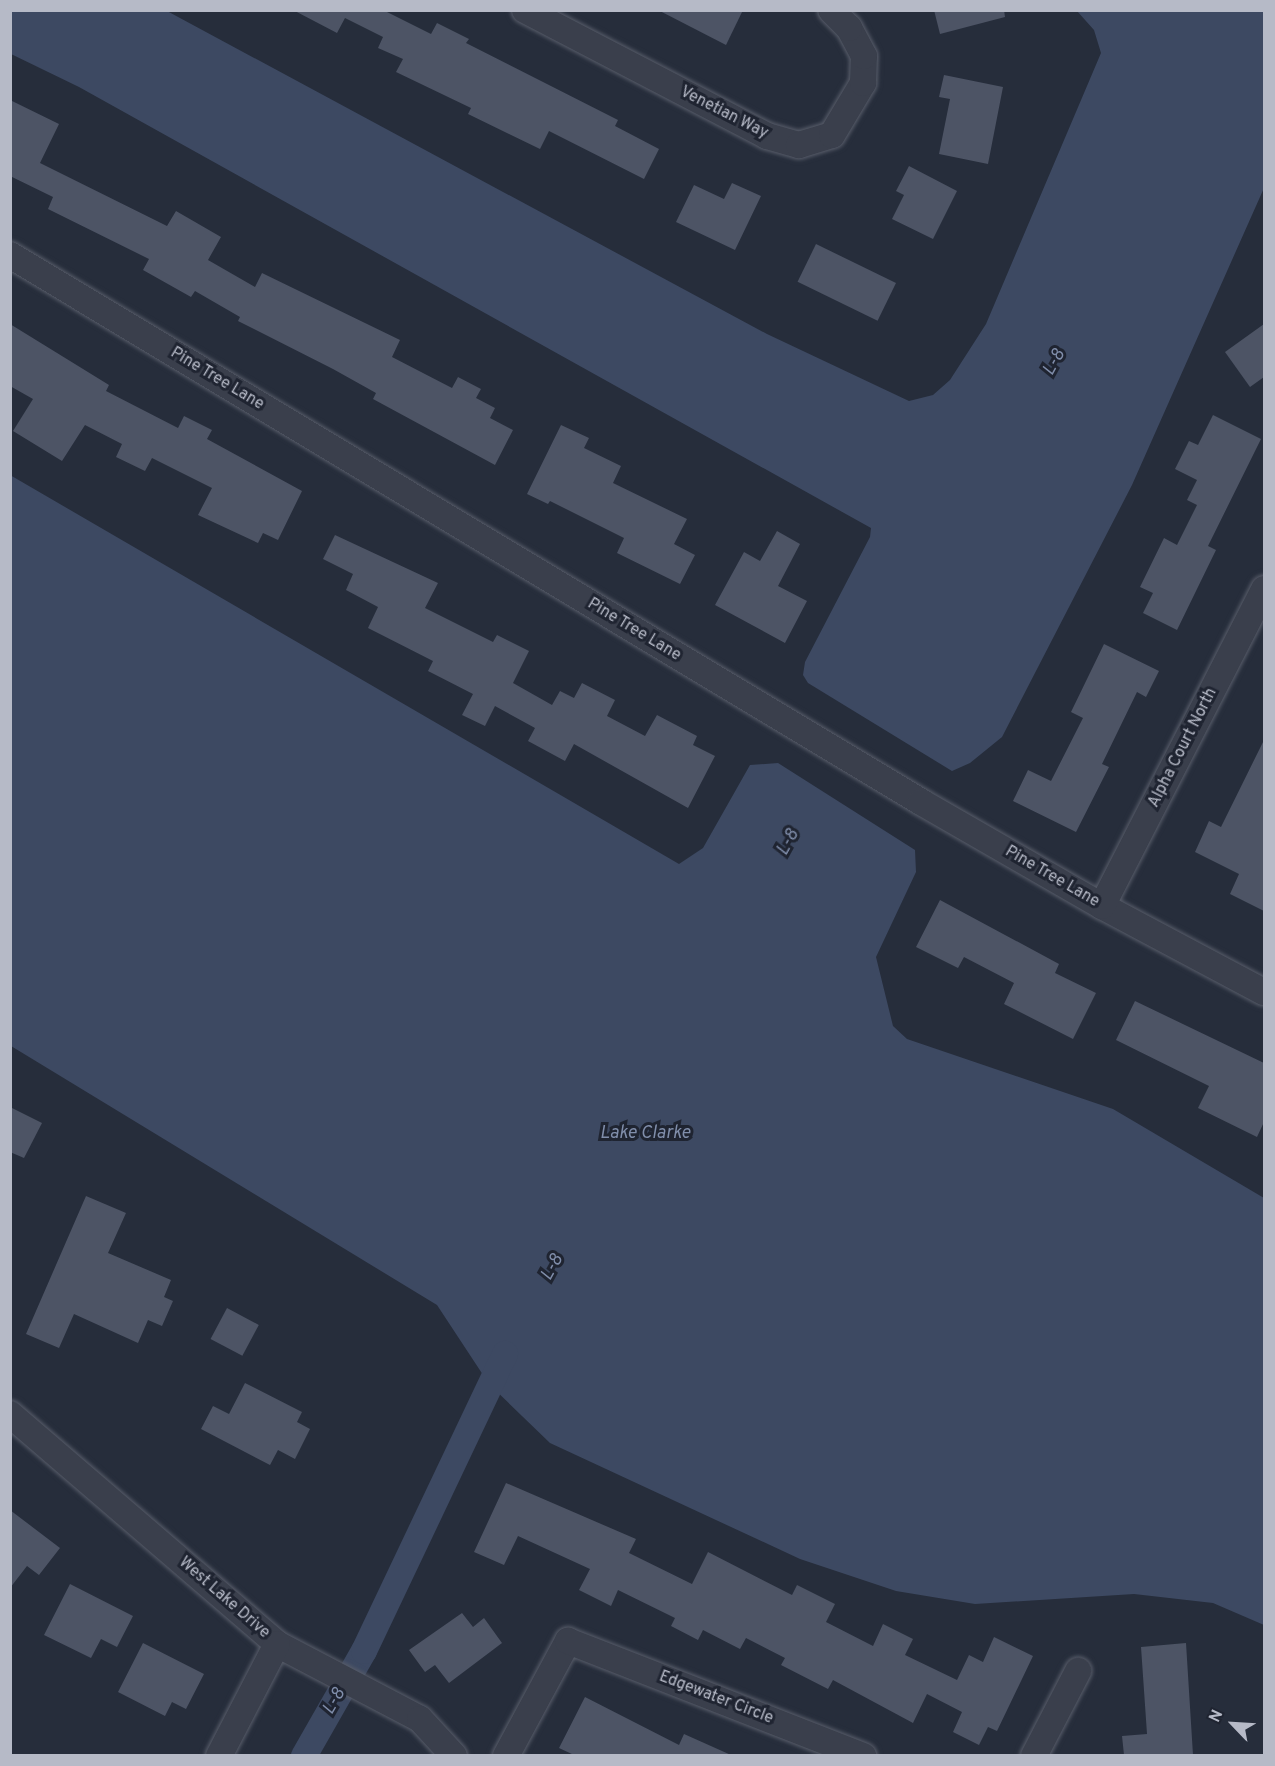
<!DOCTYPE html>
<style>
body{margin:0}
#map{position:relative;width:1275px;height:1766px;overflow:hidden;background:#262d3b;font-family:Overpass,sans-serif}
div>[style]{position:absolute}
.water>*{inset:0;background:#3d4962}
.canal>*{height:26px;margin:-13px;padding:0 13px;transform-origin:13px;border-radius:13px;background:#3d4962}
.building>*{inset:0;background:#4d5465;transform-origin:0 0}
.roads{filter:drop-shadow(0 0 2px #585d6a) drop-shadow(0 0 2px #585d6a)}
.minor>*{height:26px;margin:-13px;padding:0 13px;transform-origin:13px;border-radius:13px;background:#3a3f4c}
span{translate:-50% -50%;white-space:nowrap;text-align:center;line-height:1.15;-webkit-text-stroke:6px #1f2431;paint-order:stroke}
.street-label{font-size:16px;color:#b6bac7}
.water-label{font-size:18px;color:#808eab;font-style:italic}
.frame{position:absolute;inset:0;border:12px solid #b6bac7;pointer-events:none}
.north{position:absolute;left:1203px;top:1694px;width:60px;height:60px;-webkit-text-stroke:4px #1f2431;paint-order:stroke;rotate:295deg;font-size:16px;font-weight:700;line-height:24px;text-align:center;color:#b6bac7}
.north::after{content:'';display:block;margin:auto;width:21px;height:27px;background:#b6bac7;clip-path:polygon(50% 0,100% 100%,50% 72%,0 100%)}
</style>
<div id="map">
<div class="water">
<div style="clip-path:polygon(10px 11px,167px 11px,767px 334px,909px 401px,933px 395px,950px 380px,986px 324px,1101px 53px,1094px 30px,1077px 11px,1264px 11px,1264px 188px,1132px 485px,1002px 737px,970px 763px,952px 771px,808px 683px,803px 675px,805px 662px,870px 537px,871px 528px,79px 87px,11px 54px)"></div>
<div style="clip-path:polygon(10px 475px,679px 864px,703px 848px,750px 765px,778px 763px,915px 850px,916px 872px,876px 957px,893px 1026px,907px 1039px,1113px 1109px,1264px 1198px,1264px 1625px,1213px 1603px,1134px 1594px,975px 1604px,896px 1591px,800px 1559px,550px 1443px,489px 1384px,437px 1305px,11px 1046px)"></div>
</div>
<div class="canal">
<div style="left:304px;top:1756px;width:121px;rotate:-60.3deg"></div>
<div style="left:364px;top:1651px;width:329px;rotate:-64.6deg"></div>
</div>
<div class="building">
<div style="clip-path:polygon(293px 10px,383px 10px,431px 34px,437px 23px,469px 39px,466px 43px,618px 120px,615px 126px,659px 149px,644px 179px,549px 131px,540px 149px,468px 114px,471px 108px,396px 72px,403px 59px,378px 48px,383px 37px,345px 18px,337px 33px)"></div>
<div style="clip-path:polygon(658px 10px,743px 10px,726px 45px)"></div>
<div style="clip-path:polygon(934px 10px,1004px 10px,1005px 17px,940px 34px)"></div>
<div style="clip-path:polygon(944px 75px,1003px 87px,988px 164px,939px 154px,950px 99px,939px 97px)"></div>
<div style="clip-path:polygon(10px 100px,59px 124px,40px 163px,167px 226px,176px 211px,221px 237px,208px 260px,255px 287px,262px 273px,400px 340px,392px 357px,452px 388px,458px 377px,481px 389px,476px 398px,495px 408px,490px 418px,513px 430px,495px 465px,373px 399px,376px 393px,333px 369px,238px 321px,240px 317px,195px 291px,191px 297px,143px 270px,149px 259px,48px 209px,53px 197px,10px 176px)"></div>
<div style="clip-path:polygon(909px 166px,957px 191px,933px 239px,892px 219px,904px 195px,896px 191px)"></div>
<div style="clip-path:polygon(732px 183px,761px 196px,735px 250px,676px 222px,694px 185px,724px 199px)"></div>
<div style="left:816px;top:244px;width:89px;height:42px;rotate:26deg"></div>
<div style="clip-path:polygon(10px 324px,109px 385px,106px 391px,178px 428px,184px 416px,212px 430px,207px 439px,302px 491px,278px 540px,263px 533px,258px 543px,198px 515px,212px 488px,152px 458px,145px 471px,116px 457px,122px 444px,85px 425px,62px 461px,13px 431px,33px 399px,10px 386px)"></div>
<div style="clip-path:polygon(1264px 324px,1264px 377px,1250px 387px,1225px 352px)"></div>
<div style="clip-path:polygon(1213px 415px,1261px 439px,1208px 546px,1216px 550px,1177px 630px,1143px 613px,1153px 593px,1140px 587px,1164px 538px,1177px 545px,1197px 505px,1187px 500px,1197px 480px,1175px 469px,1189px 441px,1198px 445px)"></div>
<div style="clip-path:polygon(561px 425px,589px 438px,584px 448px,621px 466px,613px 483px,687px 519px,674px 544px,695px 555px,680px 584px,617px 553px,624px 538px,550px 501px,548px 504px,527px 494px)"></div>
<div style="clip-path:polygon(777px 531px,800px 544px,778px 586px,807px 601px,785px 643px,715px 605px,744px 552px,760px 561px)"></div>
<div style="clip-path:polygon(335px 535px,438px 583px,425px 608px,493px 642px,497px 635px,529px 651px,513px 683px,552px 705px,560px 691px,574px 698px,582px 683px,615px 700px,607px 716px,645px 736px,657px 715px,697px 736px,693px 745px,715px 756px,688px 808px,574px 744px,565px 761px,528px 741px,535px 728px,495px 706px,485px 726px,462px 715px,473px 694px,428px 671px,433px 661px,368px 628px,378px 607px,346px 590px,353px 574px,323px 559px)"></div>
<div style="clip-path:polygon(1104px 644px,1159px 671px,1146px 697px,1137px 692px,1102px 764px,1109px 767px,1076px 832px,1013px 801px,1028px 770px,1051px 781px,1083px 718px,1071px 712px)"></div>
<div style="clip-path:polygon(1264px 740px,1264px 911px,1230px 894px,1239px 874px,1195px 852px,1209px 821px,1221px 827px)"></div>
<div style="clip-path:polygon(940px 900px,1059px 964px,1055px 973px,1096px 993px,1073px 1039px,1004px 1004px,1014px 983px,964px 957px,958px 968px,916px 947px)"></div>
<div style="clip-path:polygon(1135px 1001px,1264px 1063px,1264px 1122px,1257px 1137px,1198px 1108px,1209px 1086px,1116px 1040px)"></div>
<div style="clip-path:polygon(10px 1107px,42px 1123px,24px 1158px,10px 1152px)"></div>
<div style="clip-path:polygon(86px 1196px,126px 1213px,108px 1253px,171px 1280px,164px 1297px,173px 1301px,162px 1326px,148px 1320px,138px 1343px,74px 1314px,59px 1348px,26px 1334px)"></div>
<div style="left:227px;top:1308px;width:36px;height:35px;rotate:28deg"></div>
<div style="clip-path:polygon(245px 1383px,302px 1412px,297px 1422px,310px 1429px,295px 1459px,278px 1450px,270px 1465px,201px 1429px,213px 1406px,229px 1414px)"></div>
<div style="clip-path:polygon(506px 1483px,636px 1539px,629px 1553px,692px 1584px,708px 1552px,792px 1595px,797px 1585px,835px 1604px,826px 1622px,873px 1646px,883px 1624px,913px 1639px,905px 1655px,957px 1680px,969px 1655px,983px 1662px,994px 1637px,1033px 1656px,997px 1731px,988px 1727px,979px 1745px,953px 1732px,962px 1712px,927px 1694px,913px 1723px,833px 1680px,828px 1689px,781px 1665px,785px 1658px,746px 1638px,740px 1649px,703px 1630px,698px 1640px,671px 1626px,675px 1618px,618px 1590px,611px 1606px,579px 1590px,590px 1569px,518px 1536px,504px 1565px,474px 1552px)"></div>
<div style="clip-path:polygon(10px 1510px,60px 1548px,39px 1575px,27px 1566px,10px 1588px)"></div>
<div style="clip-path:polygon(70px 1584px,133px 1616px,117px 1647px,101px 1639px,91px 1658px,44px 1635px)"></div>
<div style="clip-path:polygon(462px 1613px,473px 1627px,484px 1618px,502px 1643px,449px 1683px,435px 1665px,425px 1672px,409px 1650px)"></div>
<div style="clip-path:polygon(143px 1643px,204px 1674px,186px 1709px,172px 1702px,165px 1716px,118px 1692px)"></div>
<div style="clip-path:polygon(1186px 1643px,1193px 1755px,1124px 1755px,1122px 1736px,1147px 1734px,1141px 1647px)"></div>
<div style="clip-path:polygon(585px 1697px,679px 1745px,684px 1734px,731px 1755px,574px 1755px,559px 1748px)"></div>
</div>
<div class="roads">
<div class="minor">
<div style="left:525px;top:10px;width:273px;rotate:27.5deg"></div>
<div style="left:767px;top:136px;width:33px;rotate:16deg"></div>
<div style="left:799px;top:145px;width:34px;rotate:-17deg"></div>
<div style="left:832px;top:135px;width:61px;rotate:-59.2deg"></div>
<div style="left:863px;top:83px;width:27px;rotate:-88deg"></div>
<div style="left:864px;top:56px;width:32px;rotate:-118deg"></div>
<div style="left:849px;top:28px;width:25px;rotate:-135deg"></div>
<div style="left:10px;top:255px;width:1063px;rotate:30.98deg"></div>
<div style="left:921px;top:802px;width:209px;rotate:29.9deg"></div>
<div style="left:1102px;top:906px;width:183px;rotate:28deg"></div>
<div style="left:1102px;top:906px;width:356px;rotate:-62.9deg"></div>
<div style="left:10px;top:1414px;width:352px;rotate:40.7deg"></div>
<div style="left:277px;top:1644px;width:161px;rotate:27.7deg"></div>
<div style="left:420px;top:1719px;width:50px;rotate:47.4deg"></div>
<div style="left:219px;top:1756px;width:126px;rotate:-62.6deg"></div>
<div style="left:506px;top:1756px;width:131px;rotate:-61.7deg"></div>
<div style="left:568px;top:1641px;width:317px;rotate:21.3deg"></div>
<div style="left:1034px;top:1756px;width:96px;rotate:-62.6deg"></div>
</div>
</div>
<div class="street-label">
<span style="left:724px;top:113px;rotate:27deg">Venetian Way</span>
<span style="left:217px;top:379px;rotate:31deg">Pine Tree Lane</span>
<span style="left:634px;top:630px;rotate:31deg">Pine Tree Lane</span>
<span style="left:1183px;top:748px;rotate:-63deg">Alpha Court North</span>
<span style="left:1052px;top:877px;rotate:30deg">Pine Tree Lane</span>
<span style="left:224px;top:1598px;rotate:41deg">West Lake Drive</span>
<span style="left:716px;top:1698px;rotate:21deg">Edgewater Circle</span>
</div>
<div class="water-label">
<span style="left:1055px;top:363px;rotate:-61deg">L-8</span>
<span style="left:789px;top:843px;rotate:-61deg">L-8</span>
<span style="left:645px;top:1134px">Lake Clarke</span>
<span style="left:553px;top:1268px;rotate:-61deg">L-8</span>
<span style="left:335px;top:1702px;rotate:-60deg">L-8</span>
</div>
<div class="frame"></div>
<div class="north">N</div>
</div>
